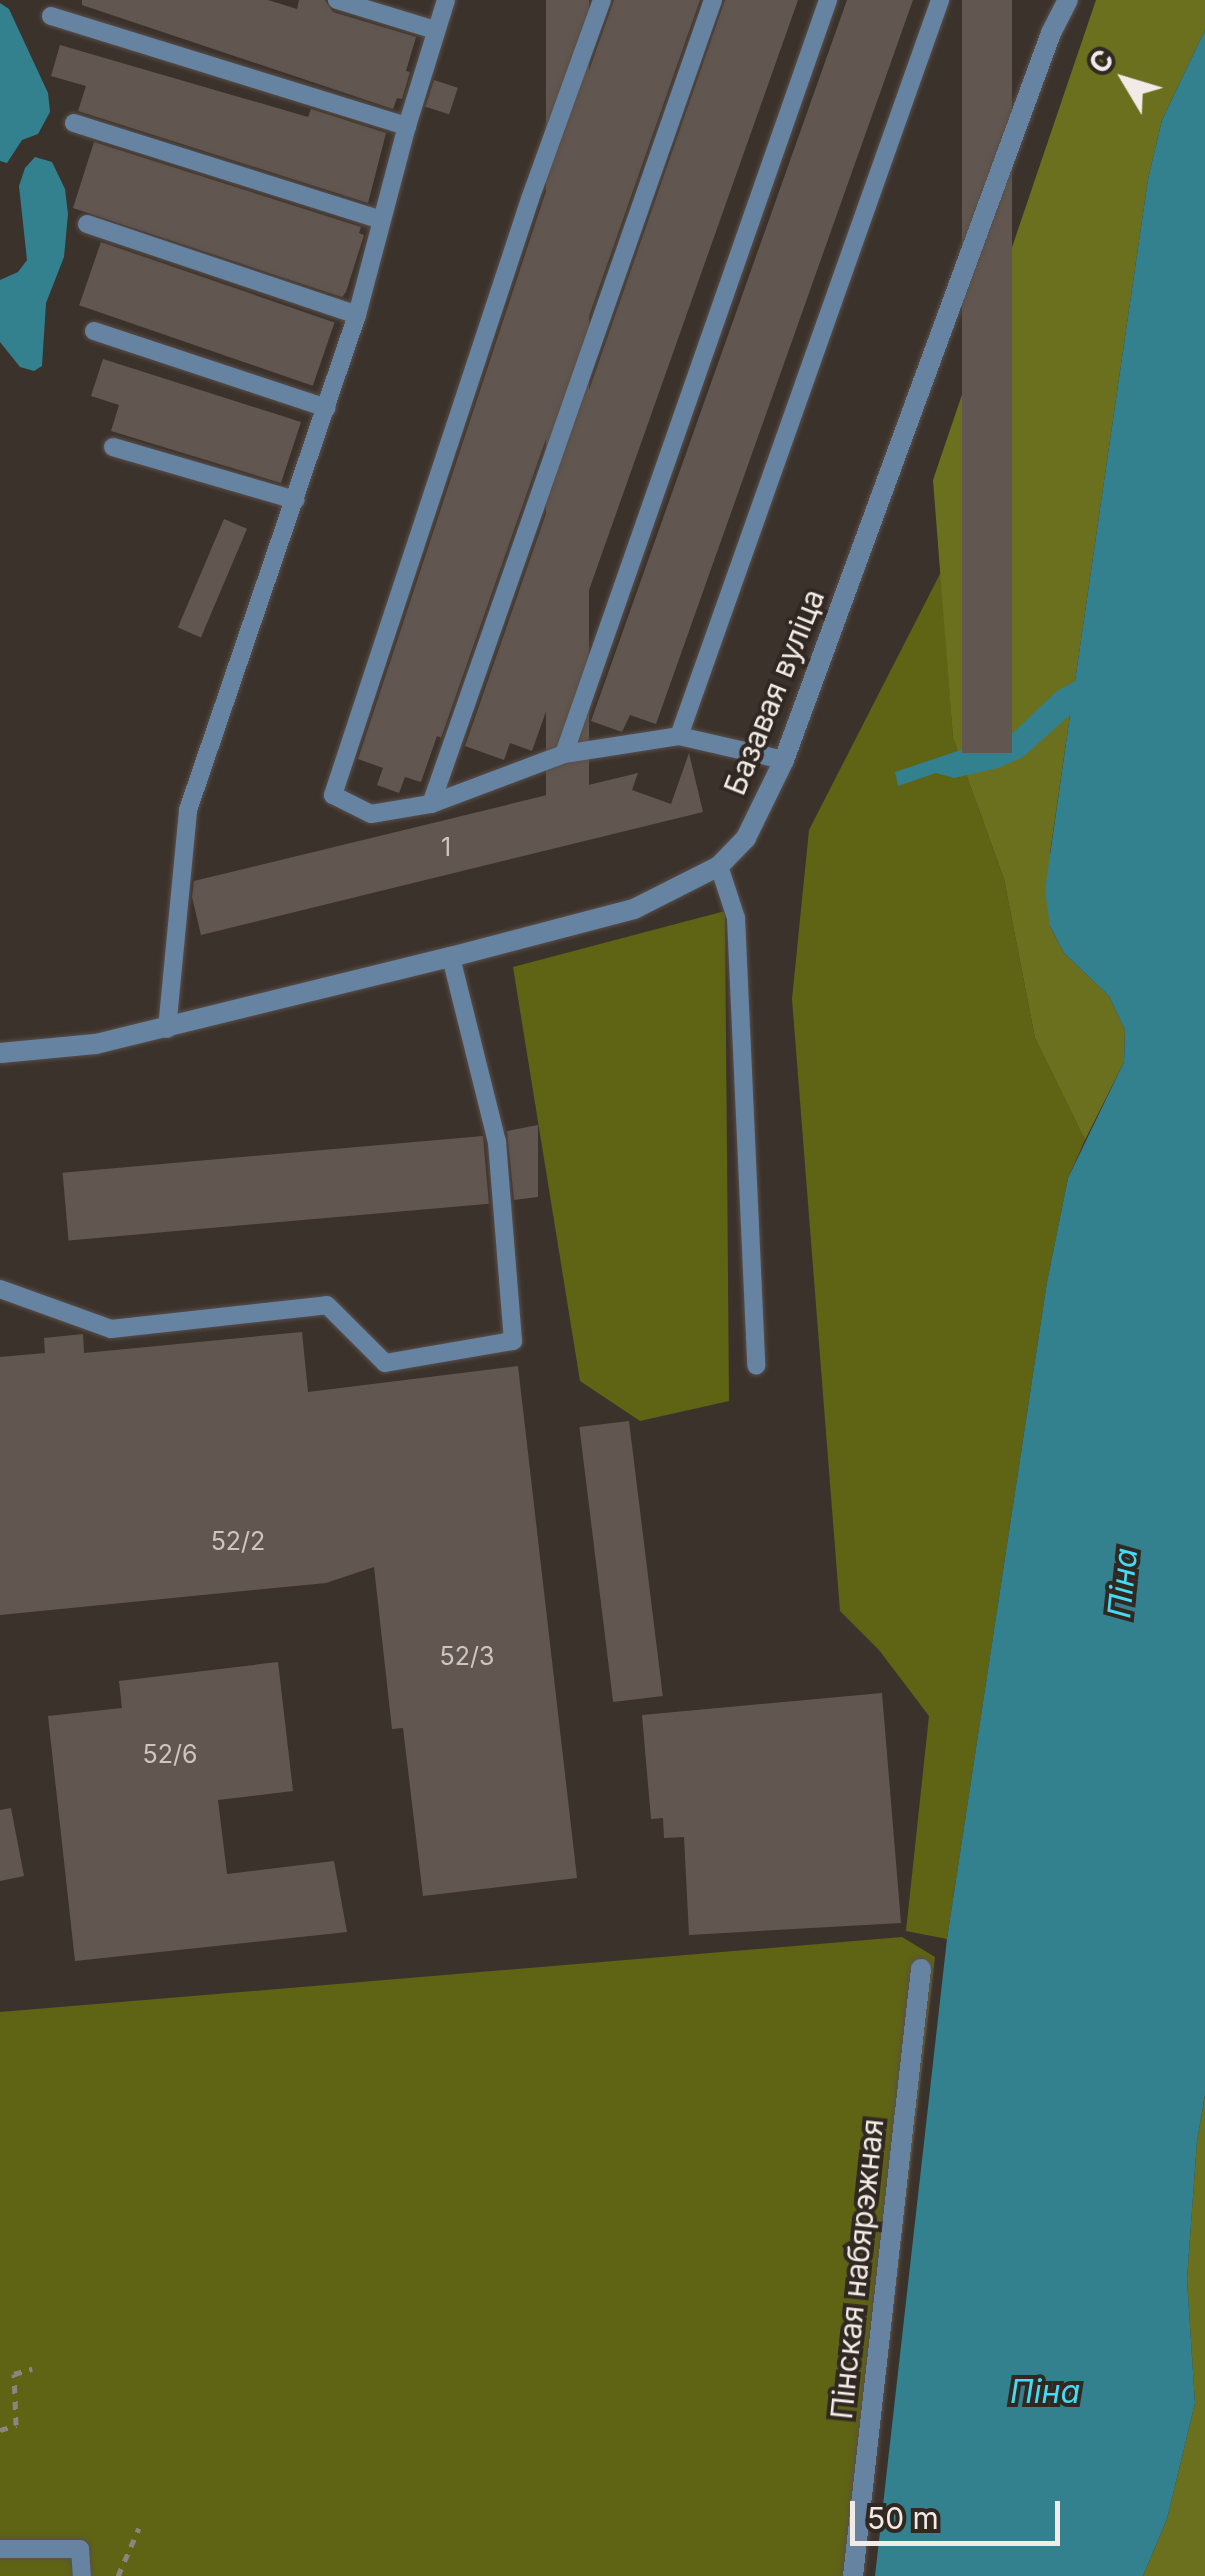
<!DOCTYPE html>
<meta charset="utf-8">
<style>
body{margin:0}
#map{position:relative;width:1205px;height:2576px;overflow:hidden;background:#3c322c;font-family:Inter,sans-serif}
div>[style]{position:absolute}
.green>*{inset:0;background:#5f6314}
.forest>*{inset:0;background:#6b701e}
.water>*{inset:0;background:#33808e}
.building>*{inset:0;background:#625750;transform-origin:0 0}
.path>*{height:5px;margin-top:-2.5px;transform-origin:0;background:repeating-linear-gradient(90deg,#8c847e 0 8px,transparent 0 16px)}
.roads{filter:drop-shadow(0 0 2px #594f4a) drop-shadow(0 0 2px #594f4a)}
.lane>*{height:18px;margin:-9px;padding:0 9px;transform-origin:9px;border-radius:9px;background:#6684a2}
.street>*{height:20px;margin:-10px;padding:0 10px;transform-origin:10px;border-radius:10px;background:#6684a2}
span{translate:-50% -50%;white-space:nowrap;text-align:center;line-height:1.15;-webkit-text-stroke:8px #322822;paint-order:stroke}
.number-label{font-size:25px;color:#cdc5c0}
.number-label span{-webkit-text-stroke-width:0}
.street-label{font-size:30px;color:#f1eae6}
.water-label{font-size:32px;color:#45dbf4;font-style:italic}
.north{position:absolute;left:1075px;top:30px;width:100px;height:100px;-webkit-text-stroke:8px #322822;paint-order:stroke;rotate:308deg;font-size:28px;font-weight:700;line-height:40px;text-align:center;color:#f1eae6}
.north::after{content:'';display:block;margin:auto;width:35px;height:45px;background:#f1eae6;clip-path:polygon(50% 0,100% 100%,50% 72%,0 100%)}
.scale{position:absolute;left:850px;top:2501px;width:210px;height:45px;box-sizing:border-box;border:5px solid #f1eae6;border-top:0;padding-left:12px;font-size:30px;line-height:35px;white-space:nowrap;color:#f1eae6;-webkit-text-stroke:8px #322822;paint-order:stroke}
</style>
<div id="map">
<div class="green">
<div style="clip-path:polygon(941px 572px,953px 738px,1004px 879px,1035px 1038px,1085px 1140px,1068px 1178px,1047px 1282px,947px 1939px,906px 1931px,929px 1716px,879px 1650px,840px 1611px,792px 999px,809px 830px)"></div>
<div style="clip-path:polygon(725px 911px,729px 1401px,640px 1421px,580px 1381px,513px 967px)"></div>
<div style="clip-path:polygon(902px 1937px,935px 1957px,862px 2576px,0 2576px,0 2012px)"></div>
</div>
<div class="forest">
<div style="clip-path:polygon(1096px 0,1205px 0,1205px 30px,1162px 120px,1148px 179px,1050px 853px,1050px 926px,1064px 953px,1109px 996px,1125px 1030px,1124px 1062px,1085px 1140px,1035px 1038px,1004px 879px,953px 738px,933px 480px)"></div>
<div style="clip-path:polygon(1205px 2095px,1205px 2576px,1143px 2576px,1167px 2519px,1195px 2403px,1187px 2279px,1197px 2141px)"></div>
</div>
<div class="water">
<div style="clip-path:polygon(0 3px,9px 9px,48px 93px,50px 112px,38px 134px,22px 140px,7px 163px,0 161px)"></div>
<div style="clip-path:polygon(1205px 30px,1205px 2095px,1197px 2141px,1187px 2279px,1195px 2403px,1167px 2519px,1143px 2576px,875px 2576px,947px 1939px,1047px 1282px,1068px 1178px,1124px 1062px,1125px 1030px,1109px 996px,1064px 953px,1050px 926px,1045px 890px,1070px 715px,1023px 757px,998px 768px,954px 778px,936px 773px,898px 786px,895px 772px,1014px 732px,1057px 691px,1075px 681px,1148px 179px,1162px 120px)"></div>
<div style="clip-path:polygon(35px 157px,52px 162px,65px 189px,68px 214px,64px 257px,46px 303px,42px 366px,34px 371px,20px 367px,0 342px,0 280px,18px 272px,27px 260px,19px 186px,25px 168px)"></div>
</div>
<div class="building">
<div style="clip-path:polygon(82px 0,268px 0,297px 9px,299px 0,325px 0,333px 12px,416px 37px,406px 71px,410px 72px,402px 99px,397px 98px,393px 109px,82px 5px)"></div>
<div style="left:546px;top:0;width:43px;height:835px"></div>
<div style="clip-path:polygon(614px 0,700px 0,441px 738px,437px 736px,421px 782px,405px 777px,399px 793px,377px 785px,383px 768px,358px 759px,542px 203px)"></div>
<div style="clip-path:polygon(725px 0,798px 0,532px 751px,510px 743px,504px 760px,465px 746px)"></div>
<div style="clip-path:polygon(847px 0,913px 0,656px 724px,630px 715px,622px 732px,591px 721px)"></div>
<div style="left:962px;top:0;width:50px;height:753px"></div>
<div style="clip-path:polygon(60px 45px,308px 117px,311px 109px,386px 133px,368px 203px,78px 111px,86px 86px,51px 76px)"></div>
<div style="left:434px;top:80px;width:25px;height:28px;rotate:18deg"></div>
<div style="clip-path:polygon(94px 142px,361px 227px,359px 233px,364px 235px,346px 292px,342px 297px,73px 208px)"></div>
<div style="left:101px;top:242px;width:247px;height:67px;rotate:19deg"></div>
<div style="clip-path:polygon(103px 359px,301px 422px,281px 483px,111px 431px,119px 405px,91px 396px)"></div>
<div style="left:224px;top:519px;width:25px;height:118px;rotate:23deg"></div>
<div style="clip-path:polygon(689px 753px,703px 812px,201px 935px,192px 897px,194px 881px,638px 773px,632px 790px,671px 804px)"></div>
<div style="clip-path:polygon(538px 1125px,538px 1197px,514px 1200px,507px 1131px)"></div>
<div style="left:483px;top:1136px;width:68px;height:422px;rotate:85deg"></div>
<div style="clip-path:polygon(302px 1332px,308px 1392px,518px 1366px,577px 1878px,423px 1896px,403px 1728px,392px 1729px,374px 1567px,326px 1583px,0 1615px,0 1357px,45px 1353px,44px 1338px,83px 1334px,84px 1353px)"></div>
<div style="left:629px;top:1421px;width:277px;height:50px;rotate:83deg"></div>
<div style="clip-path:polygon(278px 1662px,293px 1791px,218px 1800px,227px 1874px,334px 1861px,347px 1932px,75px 1961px,48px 1716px,122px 1708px,119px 1681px)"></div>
<div style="clip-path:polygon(882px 1693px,901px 1923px,689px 1935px,684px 1837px,664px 1838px,663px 1818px,651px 1819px,642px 1715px)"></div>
<div style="clip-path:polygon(11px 1808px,24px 1876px,0 1881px,0 1810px)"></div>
</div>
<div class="path">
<div style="left:0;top:2430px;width:17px;rotate:-17deg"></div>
<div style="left:16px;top:2425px;width:51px;rotate:-92.2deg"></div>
<div style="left:14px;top:2374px;width:19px;rotate:-16deg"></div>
<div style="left:118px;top:2576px;width:52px;rotate:-66.4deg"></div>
</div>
<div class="roads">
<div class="lane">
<div style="left:337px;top:0;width:102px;rotate:17deg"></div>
<div style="left:602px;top:0;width:212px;rotate:109.9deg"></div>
<div style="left:530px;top:199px;width:628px;rotate:108.29deg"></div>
<div style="left:333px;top:795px;width:42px;rotate:26.6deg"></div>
<div style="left:371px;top:814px;width:61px;rotate:-9.5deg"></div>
<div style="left:431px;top:804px;width:142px;rotate:-20.6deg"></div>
<div style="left:564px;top:754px;width:116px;rotate:-8.9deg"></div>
<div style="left:679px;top:736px;width:108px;rotate:12.9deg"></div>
<div style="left:51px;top:16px;width:373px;rotate:17.2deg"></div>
<div style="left:74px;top:123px;width:322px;rotate:17.5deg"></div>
<div style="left:87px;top:224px;width:285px;rotate:18.6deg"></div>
<div style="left:94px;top:331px;width:245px;rotate:18.3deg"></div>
<div style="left:113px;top:447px;width:190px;rotate:16.2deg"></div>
<div style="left:679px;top:736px;width:781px;rotate:-70.47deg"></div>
<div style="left:564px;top:754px;width:799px;rotate:-70.7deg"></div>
<div style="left:431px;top:804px;width:852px;rotate:-70.67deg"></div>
<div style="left:719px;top:866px;width:55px;rotate:71.9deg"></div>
<div style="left:736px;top:918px;width:448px;rotate:87.4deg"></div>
<div style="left:167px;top:1029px;width:220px;rotate:-84.5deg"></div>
<div style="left:188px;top:810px;width:523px;rotate:-71.15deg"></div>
<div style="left:357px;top:315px;width:196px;rotate:-75.2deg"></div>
<div style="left:407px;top:126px;width:132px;rotate:-72.8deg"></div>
<div style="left:0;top:1289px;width:118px;rotate:19.8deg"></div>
<div style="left:111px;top:1329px;width:217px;rotate:-6.3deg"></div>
<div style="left:327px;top:1305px;width:82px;rotate:45deg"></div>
<div style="left:385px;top:1363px;width:130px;rotate:-9.8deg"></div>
<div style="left:513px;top:1341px;width:200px;rotate:-94.6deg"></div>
<div style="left:497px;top:1142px;width:191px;rotate:-104deg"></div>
<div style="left:0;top:2549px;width:80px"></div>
<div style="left:80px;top:2549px;width:27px;rotate:86deg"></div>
</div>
<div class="street">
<div style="left:0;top:1053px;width:96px;rotate:-5.4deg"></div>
<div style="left:96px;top:1044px;width:366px;rotate:-13.8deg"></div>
<div style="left:451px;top:957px;width:189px;rotate:-14.7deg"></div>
<div style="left:634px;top:909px;width:95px;rotate:-26.8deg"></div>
<div style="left:719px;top:866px;width:39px;rotate:-46deg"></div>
<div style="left:746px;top:838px;width:87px;rotate:-64deg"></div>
<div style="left:784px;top:760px;width:774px;rotate:-69.83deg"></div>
<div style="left:1051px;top:33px;width:37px;rotate:-63deg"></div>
<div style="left:853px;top:2576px;width:611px;rotate:-83.61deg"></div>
</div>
</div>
<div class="number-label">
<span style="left:446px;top:847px">1</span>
<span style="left:238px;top:1541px">52/2</span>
<span style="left:467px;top:1656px">52/3</span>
<span style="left:170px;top:1754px">52/6</span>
</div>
<div class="street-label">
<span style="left:774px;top:692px;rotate:-68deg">Базавая вуліца</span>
<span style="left:857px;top:2269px;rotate:-84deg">Пінская набярэжная</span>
</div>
<div class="water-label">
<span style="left:1123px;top:1583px;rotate:-84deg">Піна</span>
<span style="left:1045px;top:2392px">Піна</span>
</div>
<div class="north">С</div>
<div class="scale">50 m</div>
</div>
